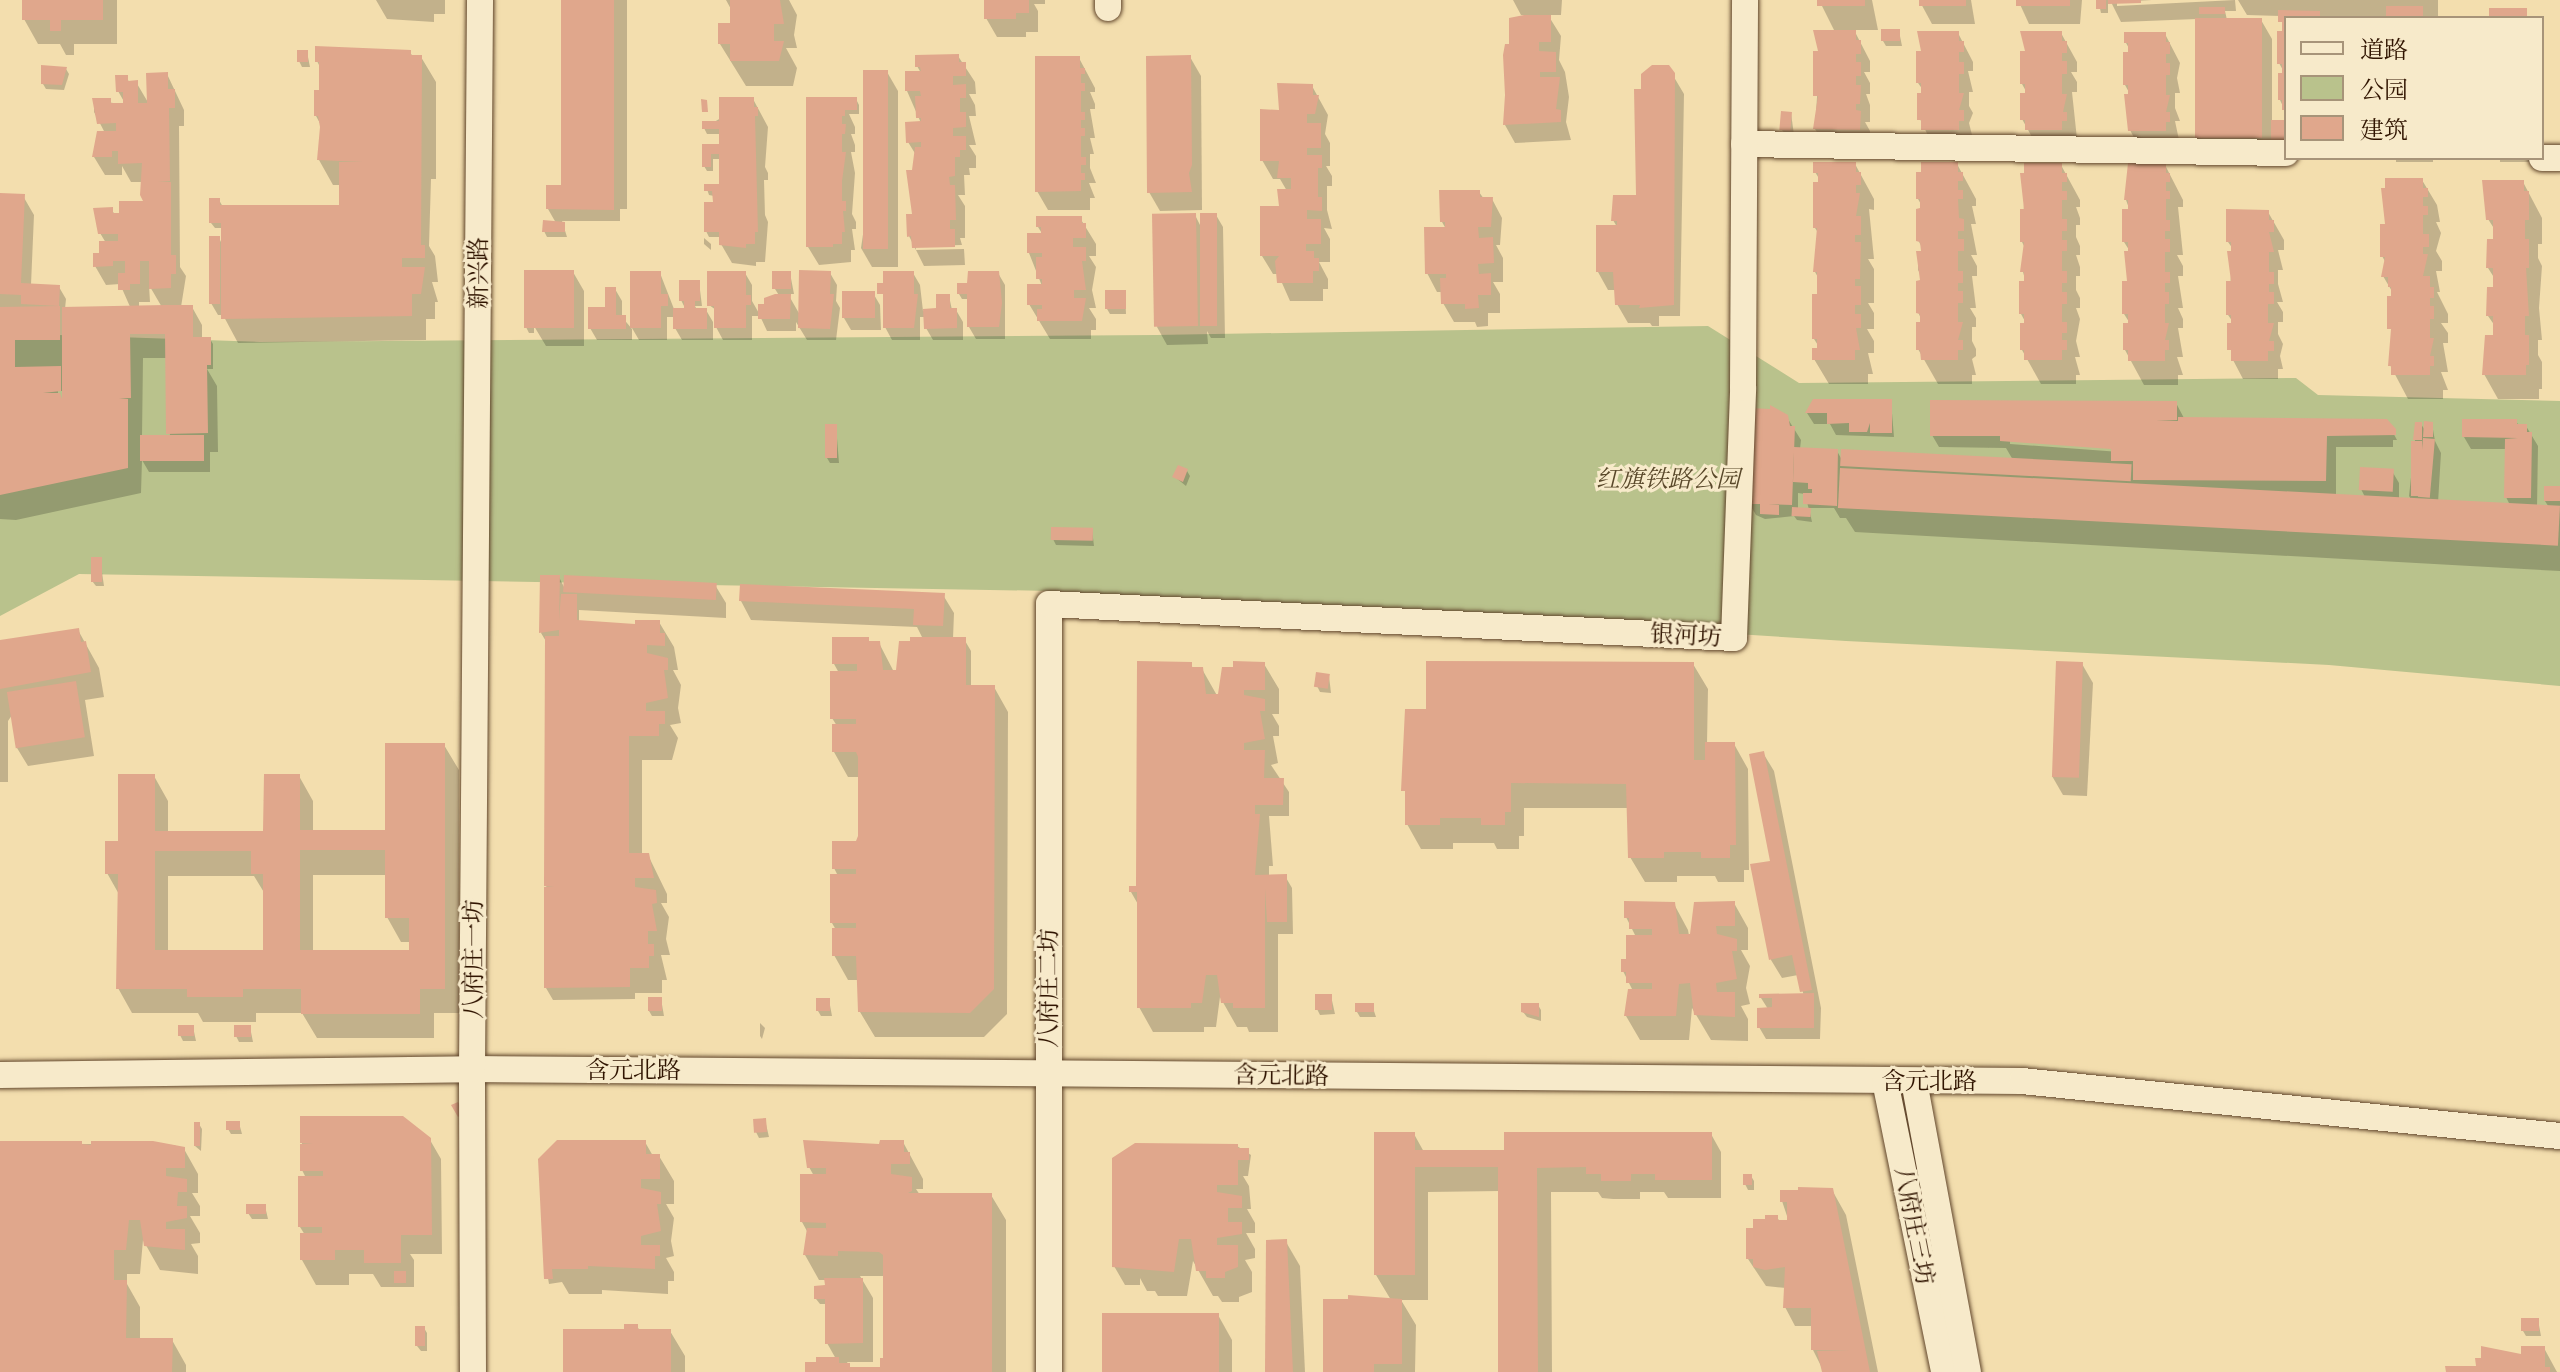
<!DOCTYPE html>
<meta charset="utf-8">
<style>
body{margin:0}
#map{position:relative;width:2560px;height:1372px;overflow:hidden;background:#f3deae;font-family:"Gentium Book Plus","Noto Serif SC",serif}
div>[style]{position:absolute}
.green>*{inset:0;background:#b9c28c}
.shadow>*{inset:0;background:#0003;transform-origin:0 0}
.building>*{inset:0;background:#e0a78c;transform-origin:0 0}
.roads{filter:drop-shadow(0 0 2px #61462c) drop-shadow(0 0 2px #61462c)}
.minor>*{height:26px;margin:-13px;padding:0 13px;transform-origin:13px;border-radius:13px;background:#f7eaca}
span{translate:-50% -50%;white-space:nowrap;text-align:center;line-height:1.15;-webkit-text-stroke:6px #f7eaca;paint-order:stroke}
.street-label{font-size:24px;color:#301400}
.park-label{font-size:24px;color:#59482a;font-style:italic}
.legend{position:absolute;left:2284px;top:16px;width:260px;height:144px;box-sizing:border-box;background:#f7eaca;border:2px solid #a79479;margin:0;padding:10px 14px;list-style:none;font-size:24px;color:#301400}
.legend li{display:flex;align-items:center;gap:16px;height:40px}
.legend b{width:40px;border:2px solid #a79479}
</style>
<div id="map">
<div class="green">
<div style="clip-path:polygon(1708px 326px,1799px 383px,2296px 378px,2318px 395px,2560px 401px,2560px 686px,2329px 665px,1846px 641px,1052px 591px,79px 574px,0 616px,0 333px,260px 342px,1156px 335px)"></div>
</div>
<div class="shadow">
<div style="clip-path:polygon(24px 0,117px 0,117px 44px,74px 44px,74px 55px,66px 55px,60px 44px,38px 44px,24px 19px)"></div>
<div style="clip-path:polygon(376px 0,445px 0,445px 14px,434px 14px,434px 22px,387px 19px)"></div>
<div style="clip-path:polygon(563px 0,627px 0,627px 209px,620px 209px,620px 221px,562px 221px,567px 237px,547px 237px,544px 231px,556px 223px,548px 209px,565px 187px)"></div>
<div style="clip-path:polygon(726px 0,789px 0,797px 15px,794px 35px,797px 48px,786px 48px,797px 68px,793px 86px,746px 86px,720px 44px,732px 25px,732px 11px)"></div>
<div style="clip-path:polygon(986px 0,1045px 0,1045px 4px,1034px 4px,1038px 11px,1038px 32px,1026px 32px,1026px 37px,997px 37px,986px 18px)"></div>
<div style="clip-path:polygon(1513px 0,1562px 0,1561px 15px,1548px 15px,1561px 36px,1559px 60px,1565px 72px,1569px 97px,1566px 122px,1571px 140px,1515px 143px,1505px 125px,1505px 55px,1541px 18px,1541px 15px,1521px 15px)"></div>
<div style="clip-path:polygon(1819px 0,1872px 0,1878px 30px,1854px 30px,1870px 61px,1870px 72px,1864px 72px,1870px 83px,1870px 94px,1866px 94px,1870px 105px,1870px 122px,1865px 122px,1870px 131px,1870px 148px,1826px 147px,1815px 129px,1820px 49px,1815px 32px,1835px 32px)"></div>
<div style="clip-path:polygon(1919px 0,1971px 0,1975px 24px,1932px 24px)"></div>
<div style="clip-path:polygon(2018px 0,2082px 0,2080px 24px,2029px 24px)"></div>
<div style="clip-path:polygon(2098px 0,2108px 0,2108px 13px,2101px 13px)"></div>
<div style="clip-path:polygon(2110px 0,2152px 0,2117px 2px,2117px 6px,2235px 0,2236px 11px,2225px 11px,2227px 20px,2261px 20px,2272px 39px,2272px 122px,2286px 122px,2271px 157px,2207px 156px,2197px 138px,2197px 19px,2121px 22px)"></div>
<div style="clip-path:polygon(2238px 0,2438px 0,2438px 18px,2286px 18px,2286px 113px,2280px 100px,2284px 72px,2279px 63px,2284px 28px,2280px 16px,2247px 15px)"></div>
<div style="clip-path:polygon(1899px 31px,1902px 46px,1886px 46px,1883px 41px)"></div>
<div style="clip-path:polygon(1958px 33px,1973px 62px,1973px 71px,1968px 71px,1973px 92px,1969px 92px,1969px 106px,1973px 113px,1969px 123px,1973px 139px,1934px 148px,1920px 119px,1923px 90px,1918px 83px)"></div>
<div style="clip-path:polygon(2061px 33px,2077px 62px,2077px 72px,2071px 72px,2077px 82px,2077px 92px,2072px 92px,2077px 139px,2038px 148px,2022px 119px,2027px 93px,2022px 84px)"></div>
<div style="clip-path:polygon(2165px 34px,2180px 63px,2177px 78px,2180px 93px,2175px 93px,2175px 108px,2180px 121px,2175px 121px,2179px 140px,2140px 149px,2130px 130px,2131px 96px,2125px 85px,2130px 50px,2126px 43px)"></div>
<div style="clip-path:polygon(307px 52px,310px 67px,302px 67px,299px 61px)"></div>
<div style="clip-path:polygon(410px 52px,413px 57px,421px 57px,436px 82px,436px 179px,431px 179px,429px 246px,435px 256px,438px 282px,432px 282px,438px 302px,435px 302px,435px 319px,426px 319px,426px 340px,238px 343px,223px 315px,218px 315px,211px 303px,219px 238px,223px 246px,223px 228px,215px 228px,211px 223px,219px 200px,223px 207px,342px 207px,341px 185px,333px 185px,319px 160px,322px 127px,316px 116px,321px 92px,321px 69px,317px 61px)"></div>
<div style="clip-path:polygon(958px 56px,975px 82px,976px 94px,969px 94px,975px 105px,976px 116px,969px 116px,976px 145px,969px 145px,976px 156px,976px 168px,969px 168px,970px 175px,964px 175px,965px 195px,958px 195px,965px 206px,965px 238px,960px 238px,962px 245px,916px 246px,916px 250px,964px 249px,965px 265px,924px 266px,909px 236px,914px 216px,916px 155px,908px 142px,921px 123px,907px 91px,921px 73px,917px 66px)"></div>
<div style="clip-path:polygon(1190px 57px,1201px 76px,1202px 210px,1160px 211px,1149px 192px)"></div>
<div style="clip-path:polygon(1079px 58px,1095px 88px,1095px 92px,1090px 92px,1095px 104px,1095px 109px,1090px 109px,1095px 138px,1090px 138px,1094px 154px,1090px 154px,1090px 168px,1096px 183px,1089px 183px,1095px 198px,1090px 198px,1090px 210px,1048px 210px,1037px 191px)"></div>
<div style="clip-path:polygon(1668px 67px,1684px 94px,1680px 316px,1659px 316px,1659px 326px,1652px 326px,1650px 323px,1628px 323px,1617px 304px,1616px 290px,1608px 290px,1598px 272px,1617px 227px,1613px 220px,1636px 197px,1643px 91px)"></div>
<div style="clip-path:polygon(66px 69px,69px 74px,64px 90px,46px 89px,43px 84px)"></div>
<div style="clip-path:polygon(887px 72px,898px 91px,898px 267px,872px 267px,861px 248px)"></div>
<div style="clip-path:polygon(evenodd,167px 74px,184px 110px,184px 126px,179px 126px,180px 267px,186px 276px,181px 307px,192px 307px,202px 325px,202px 339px,210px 339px,213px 344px,213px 369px,207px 369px,217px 386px,218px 452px,210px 452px,210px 472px,149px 472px,142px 460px,141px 493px,16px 520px,0 519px,0 195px,23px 196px,34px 215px,31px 285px,59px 287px,66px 299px,65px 309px,131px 309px,120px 284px,106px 285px,95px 266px,106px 243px,100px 233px,112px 210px,115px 215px,146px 203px,143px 182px,131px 182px,122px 166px,122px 175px,105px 175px,94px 157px,105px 133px,94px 112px,94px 100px,126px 105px,118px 91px,126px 77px,130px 83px,136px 82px,149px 104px,167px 74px,149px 285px,163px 309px,139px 309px,139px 302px,150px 302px,149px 285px,167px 74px,143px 358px,167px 358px,170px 437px,142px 437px,143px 358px,167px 74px,58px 391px,65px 391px,59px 409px,58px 409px,58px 391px)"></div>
<div style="clip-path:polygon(1312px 86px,1328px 115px,1325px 134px,1330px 143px,1330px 166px,1326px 166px,1332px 176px,1332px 186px,1327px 186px,1327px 210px,1332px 229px,1324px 228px,1330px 239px,1330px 262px,1319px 262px,1328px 279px,1328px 289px,1323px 289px,1323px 301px,1290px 301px,1278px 274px,1273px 274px,1262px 256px,1287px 191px,1280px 179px,1273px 179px,1262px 160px,1281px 112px)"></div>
<div style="clip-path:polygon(753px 99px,768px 127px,765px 167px,768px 173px,768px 180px,764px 180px,765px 215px,768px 222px,765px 262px,756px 262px,756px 266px,732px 263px,721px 244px,721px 237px,709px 237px,706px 231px,715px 204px,714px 196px,709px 195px,706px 186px,721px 193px,721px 159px,713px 159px,713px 171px,707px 171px,704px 166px,704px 146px,721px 153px,721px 134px,707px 134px,704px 128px)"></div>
<div style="clip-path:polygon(808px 99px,856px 99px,859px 105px,859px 114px,849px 114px,855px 127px,855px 134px,851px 134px,855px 145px,855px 152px,851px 152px,855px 173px,852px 214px,856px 222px,856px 229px,852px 229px,855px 250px,851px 250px,851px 262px,819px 265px,808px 247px)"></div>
<div style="clip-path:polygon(1791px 113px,1794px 135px,1786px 135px,1782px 130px)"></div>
<div style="left:2396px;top:158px;width:37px;height:4px"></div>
<div style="left:2500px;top:158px;width:36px;height:4px"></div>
<div style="clip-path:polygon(1855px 164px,1874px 199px,1874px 210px,1869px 209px,1874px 259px,1868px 259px,1874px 269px,1874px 303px,1868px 303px,1874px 313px,1874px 329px,1867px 329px,1874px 341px,1874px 353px,1868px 353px,1873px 374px,1868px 374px,1868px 384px,1829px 384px,1814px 359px,1821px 350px,1814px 339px,1819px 296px,1819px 279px,1815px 272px,1819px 234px,1815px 228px,1820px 180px,1815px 172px)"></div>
<div style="clip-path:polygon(1957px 164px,1976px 199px,1976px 206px,1972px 206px,1976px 224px,1971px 224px,1977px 255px,1971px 255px,1977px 266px,1977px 276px,1972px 276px,1976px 308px,1970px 308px,1976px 318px,1976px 327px,1972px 327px,1972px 341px,1976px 349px,1976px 356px,1972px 359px,1976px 375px,1972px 375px,1972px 384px,1938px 384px,1918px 349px,1922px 321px,1918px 312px,1922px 277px,1918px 270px,1918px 253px,1925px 253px,1918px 240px,1922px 206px,1918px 199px)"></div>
<div style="clip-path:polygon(2026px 165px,2061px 165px,2080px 200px,2080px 207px,2076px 207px,2080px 218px,2080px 225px,2076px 225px,2076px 237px,2080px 246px,2080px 255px,2076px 255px,2080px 267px,2080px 276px,2076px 276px,2076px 290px,2080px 298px,2080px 308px,2076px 308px,2080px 319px,2076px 341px,2080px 357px,2075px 357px,2080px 375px,2076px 375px,2076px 384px,2041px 384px,2022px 350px,2027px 325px,2021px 314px,2026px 283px,2023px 272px,2025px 248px,2022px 242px)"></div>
<div style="clip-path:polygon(2165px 165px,2183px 200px,2183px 207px,2178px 207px,2183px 255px,2177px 255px,2183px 266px,2183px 276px,2178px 276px,2183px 308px,2178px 308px,2183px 319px,2183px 328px,2178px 328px,2183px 357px,2177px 357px,2183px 375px,2178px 375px,2178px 385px,2144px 385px,2125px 350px,2131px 325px,2124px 314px,2131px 253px,2124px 242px,2130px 211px,2126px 200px)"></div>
<div style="clip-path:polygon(2422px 180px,2437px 205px,2440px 222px,2436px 222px,2441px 233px,2436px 251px,2442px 261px,2442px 271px,2436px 271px,2440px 292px,2437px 292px,2448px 314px,2448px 323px,2441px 323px,2448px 333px,2448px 343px,2443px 343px,2448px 372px,2441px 372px,2448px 390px,2443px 390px,2443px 399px,2408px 399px,2390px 365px,2393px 293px,2383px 276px,2386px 263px,2382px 256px,2387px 226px)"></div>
<div style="clip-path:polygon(2523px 182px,2542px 218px,2542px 244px,2538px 244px,2538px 258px,2542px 266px,2539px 308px,2542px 340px,2538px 340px,2538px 355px,2542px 362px,2542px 389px,2539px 389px,2539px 399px,2498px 399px,2484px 374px,2495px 337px,2495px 326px,2488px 316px,2495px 289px,2495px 279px,2488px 268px,2495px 230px,2488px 219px)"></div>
<div style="clip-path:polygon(1479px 192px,1484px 199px,1492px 199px,1502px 218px,1500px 245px,1496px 245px,1503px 258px,1503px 282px,1493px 282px,1500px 294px,1500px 313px,1488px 313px,1488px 326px,1477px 327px,1475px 322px,1454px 322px,1443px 303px,1442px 292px,1437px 292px,1427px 273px,1446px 229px,1442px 222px)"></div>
<div style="clip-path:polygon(2268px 212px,2284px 240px,2284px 250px,2278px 250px,2283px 270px,2278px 270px,2278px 284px,2283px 302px,2277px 302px,2283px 312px,2283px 322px,2278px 322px,2278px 334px,2283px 344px,2280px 356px,2283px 369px,2278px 369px,2278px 379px,2243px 379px,2233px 360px,2233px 322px,2228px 315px,2233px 249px,2228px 242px)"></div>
<div style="clip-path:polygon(1195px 215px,1202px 229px,1216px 215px,1223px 227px,1225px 338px,1211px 338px,1207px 331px,1208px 344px,1167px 345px,1157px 327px)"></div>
<div style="clip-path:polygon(1080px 218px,1096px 244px,1096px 256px,1089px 256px,1096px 267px,1092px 290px,1096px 308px,1089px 308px,1096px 319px,1096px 330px,1091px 330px,1091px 339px,1050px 339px,1029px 304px,1042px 286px,1029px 253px,1043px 235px,1038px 227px)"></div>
<div style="clip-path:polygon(704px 238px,711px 244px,711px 250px,704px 244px)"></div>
<div style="clip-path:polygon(573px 272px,584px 291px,584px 346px,546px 346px,534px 326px,534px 333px,529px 333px,526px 327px)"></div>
<div style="clip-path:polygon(632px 273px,660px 273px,674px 309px,686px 310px,681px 300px,699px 282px,702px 306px,695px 306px,697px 310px,706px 310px,713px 322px,713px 340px,682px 340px,675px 328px,675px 317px,667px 317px,667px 340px,639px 340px,632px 328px,632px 340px,597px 340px,590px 328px,607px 309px,615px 289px,622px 301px,622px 317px,632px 329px)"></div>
<div style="clip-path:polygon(745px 273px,752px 285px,752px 301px,760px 315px,780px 297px,775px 289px,790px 273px,794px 294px,788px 294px,800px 315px,830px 273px,837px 285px,836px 301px,840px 308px,836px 340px,807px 340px,796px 322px,796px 331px,767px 331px,760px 316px,752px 316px,752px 340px,723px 340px,716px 327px,716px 310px,709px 305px)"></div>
<div style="clip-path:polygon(913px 273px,920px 285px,923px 311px,940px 310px,949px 296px,952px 310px,956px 310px,963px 322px,963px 340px,933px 340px,926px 328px,926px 317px,920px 317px,920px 340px,892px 340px,885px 327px)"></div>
<div style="clip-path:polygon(998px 273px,1005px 285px,1005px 339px,976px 339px,969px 327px,969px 299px,962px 299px,959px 294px,965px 285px)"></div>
<div style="clip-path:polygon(1125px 292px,1126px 314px,1110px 314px,1107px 309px)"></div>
<div style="clip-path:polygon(873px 293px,880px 305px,881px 330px,851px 330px,844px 318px)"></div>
<div style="clip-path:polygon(1891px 401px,1894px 437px,1836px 435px,1830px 424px,1814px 424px,1807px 413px)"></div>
<div style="clip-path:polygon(evenodd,2176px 403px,2185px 420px,2390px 427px,2397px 440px,2393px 440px,2393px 447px,2336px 447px,2336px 497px,2366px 499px,2361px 489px,2392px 471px,2399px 483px,2399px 500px,2412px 501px,2409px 496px,2415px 440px,2421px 424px,2426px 432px,2432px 424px,2435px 441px,2441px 453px,2438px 503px,2511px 507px,2506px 497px,2507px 449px,2471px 449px,2464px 437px,2516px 421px,2519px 426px,2526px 426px,2538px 446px,2537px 508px,2550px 509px,2545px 501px,2560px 488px,2560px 571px,1855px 532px,1846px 518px,1840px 518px,1834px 508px,1809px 508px,1812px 522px,1797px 520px,1794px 516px,1765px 519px,1756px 515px,1749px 503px,1786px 416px,1801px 440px,1800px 449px,1837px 451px,1842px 460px,2013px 460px,2006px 448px,1939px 447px,1932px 435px,2176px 403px,2010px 440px,2120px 448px,2120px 452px,2010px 444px,2010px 440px,2176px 403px,1798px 493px,1805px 494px,1809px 510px,1798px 510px,1798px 493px)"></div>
<div style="clip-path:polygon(836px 426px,839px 463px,830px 463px,827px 458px)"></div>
<div style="clip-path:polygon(1187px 471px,1190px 476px,1186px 486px,1175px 477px)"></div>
<div style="clip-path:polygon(1092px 530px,1094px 546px,1056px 545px,1053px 539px)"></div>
<div style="clip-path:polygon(100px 559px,104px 586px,96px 586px,92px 581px)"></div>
<div style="clip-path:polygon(559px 577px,565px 589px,715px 585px,726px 603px,726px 618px,579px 610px,579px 623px,637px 626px,659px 622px,674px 647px,678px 670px,673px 670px,681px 685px,678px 708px,681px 723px,670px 725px,678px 738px,672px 760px,642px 760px,642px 855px,648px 855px,667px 894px,667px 903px,661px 903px,669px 917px,666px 939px,670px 955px,661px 955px,667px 980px,662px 980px,662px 993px,635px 993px,635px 999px,553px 1000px,546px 988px,547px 643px,541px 633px)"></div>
<div style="clip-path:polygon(943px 595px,954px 613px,953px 639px,964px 639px,971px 651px,971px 687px,994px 687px,1008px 712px,1007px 1014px,984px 1037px,875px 1037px,860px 1012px,859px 980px,848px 980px,834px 955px,836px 930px,832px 923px,838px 876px,834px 868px,860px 837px,860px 777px,848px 777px,834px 752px,837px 726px,832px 718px,839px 673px,834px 664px,870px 643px,879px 643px,894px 672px,898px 672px,924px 641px,917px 627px,751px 620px,741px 601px)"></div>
<div style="clip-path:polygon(78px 630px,99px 668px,104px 697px,85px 700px,94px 756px,28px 766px,17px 748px,12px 715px,8px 721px,8px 782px,0 782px,0 642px)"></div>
<div style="clip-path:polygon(1190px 664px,1194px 669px,1202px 669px,1219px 699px,1264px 664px,1279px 689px,1279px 714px,1272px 714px,1279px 726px,1279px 736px,1273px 736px,1278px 763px,1271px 765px,1289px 792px,1289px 816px,1269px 816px,1273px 866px,1269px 866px,1269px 877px,1285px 876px,1292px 888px,1293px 934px,1278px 934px,1278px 1032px,1249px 1032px,1247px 1027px,1237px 1027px,1220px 997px,1216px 1027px,1204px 1027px,1204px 1032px,1153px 1032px,1139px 1007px,1139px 906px,1131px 892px,1138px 888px)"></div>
<div style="clip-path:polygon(1693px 664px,1708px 689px,1707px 744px,1734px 744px,1748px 769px,1749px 870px,1744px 870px,1744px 882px,1718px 882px,1715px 876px,1677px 876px,1677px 882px,1645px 882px,1630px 857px,1628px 808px,1524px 808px,1524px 836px,1519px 836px,1519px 849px,1497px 849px,1494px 843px,1453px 843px,1453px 849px,1421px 849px,1407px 824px,1428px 711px)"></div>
<div style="clip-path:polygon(2082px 664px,2093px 683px,2087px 796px,2063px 795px,2052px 776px)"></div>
<div style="clip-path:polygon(1329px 676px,1331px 693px,1320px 692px,1317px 686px)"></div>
<div style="clip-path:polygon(evenodd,444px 745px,459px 770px,459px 1013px,434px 1013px,434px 1038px,317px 1038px,302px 1013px,256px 1013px,256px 1022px,203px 1022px,198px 1013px,132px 1013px,118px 988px,120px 896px,107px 873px,154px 776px,168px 801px,168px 833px,265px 833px,299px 776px,313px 801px,313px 832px,387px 832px,444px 745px,313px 875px,387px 875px,387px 917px,401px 942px,411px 942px,411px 952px,313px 952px,313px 875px,444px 745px,168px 876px,254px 876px,265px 894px,265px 952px,168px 952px,168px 876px)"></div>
<div style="clip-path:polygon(1763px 753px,1774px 771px,1821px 1008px,1820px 1039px,1766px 1039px,1759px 1027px,1768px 1009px,1761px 998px,1804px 996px,1798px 975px,1782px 978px,1771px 960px,1772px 862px)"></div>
<div style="clip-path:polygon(1734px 903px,1748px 928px,1748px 950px,1741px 950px,1750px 966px,1746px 988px,1750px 1004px,1741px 1006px,1748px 1019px,1748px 1041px,1711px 1040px,1692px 1008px,1689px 1040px,1640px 1040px,1626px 1016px,1633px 991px,1623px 971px,1636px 937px,1626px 917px,1674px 904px,1688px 930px,1690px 941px)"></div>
<div style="clip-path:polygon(1331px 996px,1335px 1014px,1320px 1015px,1317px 1009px)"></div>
<div style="clip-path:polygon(661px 999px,664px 1016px,652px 1016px,649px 1011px)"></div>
<div style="clip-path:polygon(829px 1000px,832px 1016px,821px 1016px,818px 1011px)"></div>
<div style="clip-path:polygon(1372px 1005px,1376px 1017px,1360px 1017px,1357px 1012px)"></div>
<div style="clip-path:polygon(1538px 1005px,1541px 1010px,1541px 1021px,1527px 1017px,1523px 1012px)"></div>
<div style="clip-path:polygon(760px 1023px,765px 1028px,762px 1039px,760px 1036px)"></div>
<div style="clip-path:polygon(193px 1027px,196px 1041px,183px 1041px,180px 1035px)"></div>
<div style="clip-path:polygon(250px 1027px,253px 1042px,239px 1042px,236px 1036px)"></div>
<div style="clip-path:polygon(765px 1120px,769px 1137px,759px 1138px,756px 1132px)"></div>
<div style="clip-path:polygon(239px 1123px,242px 1134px,231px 1134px,228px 1129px)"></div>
<div style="clip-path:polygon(199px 1124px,202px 1129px,201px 1151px,195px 1146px)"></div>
<div style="clip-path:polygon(1414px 1134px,1424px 1152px,1506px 1152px,1711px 1134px,1721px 1152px,1721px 1198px,1668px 1198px,1664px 1192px,1640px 1192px,1640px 1199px,1613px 1199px,1602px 1198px,1598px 1192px,1551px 1192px,1552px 1372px,1500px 1372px,1500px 1191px,1428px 1192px,1428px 1300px,1401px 1300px,1416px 1325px,1415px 1372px,1325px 1372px,1391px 1300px,1376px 1275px)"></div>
<div style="clip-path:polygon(430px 1140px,441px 1159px,442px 1254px,410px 1254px,414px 1260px,414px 1287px,381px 1287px,373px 1274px,349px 1274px,349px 1285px,316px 1285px,302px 1260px,305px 1235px,300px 1227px,306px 1178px,302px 1170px,302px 1142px)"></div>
<div style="clip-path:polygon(645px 1142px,653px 1156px,659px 1156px,674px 1181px,674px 1204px,666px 1204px,674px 1218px,671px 1241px,674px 1256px,666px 1258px,674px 1272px,674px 1281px,668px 1281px,668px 1294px,602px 1290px,602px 1294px,569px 1294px,562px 1282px,549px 1284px,546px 1267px)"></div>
<div style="clip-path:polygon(evenodd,903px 1142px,923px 1179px,923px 1189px,916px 1189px,920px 1195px,991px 1195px,1006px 1220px,1006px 1372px,807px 1372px,836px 1359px,827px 1343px,827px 1304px,820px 1304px,816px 1299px,827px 1295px,826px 1280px,819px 1280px,805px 1255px,808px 1233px,802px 1222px,814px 1176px,809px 1167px,903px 1142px,860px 1276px,885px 1276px,885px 1360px,882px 1369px,851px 1369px,847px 1362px,873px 1362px,873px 1298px,860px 1276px)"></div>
<div style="clip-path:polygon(0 1143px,175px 1145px,177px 1149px,184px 1149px,198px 1174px,198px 1193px,192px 1193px,200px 1206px,200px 1216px,190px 1216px,200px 1233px,200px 1243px,191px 1244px,198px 1256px,198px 1274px,160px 1270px,143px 1240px,140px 1274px,127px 1274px,127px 1284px,140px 1307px,140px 1340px,172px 1340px,186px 1365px,186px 1372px,0 1372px)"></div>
<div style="clip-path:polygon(1237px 1146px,1251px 1155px,1248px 1176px,1243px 1176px,1249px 1186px,1251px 1209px,1247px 1209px,1255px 1223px,1255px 1233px,1246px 1233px,1255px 1249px,1255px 1258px,1245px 1260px,1252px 1272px,1252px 1292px,1239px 1297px,1239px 1302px,1222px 1302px,1218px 1296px,1213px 1296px,1193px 1261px,1187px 1296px,1158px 1296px,1155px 1291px,1147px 1291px,1140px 1278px,1140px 1285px,1125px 1285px,1114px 1266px)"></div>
<div style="clip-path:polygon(1751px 1176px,1754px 1181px,1754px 1190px,1748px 1190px,1745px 1184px)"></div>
<div style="clip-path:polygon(1832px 1190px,1846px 1215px,1878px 1372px,1824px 1372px,1813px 1350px,1813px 1326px,1795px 1326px,1785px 1307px,1786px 1288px,1766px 1286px,1748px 1259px,1755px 1230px,1777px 1217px,1780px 1222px,1789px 1222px,1782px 1201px)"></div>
<div style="clip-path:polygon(265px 1206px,268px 1219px,252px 1219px,248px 1213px)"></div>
<div style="clip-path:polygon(1286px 1242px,1300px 1266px,1305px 1372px,1267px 1372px)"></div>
<div style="clip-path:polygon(1218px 1315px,1232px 1340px,1232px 1372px,1104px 1372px)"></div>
<div style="clip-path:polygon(2538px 1320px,2541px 1336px,2526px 1336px,2523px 1331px)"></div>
<div style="clip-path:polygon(637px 1326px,640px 1331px,670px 1331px,685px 1356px,685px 1372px,565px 1372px)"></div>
<div style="clip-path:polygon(424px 1328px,427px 1333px,427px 1351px,421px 1351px,417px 1346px)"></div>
<div style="clip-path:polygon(2544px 1348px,2557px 1372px,2448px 1372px,2478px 1368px)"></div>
</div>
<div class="building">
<div style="clip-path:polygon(22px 0,103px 0,103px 20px,61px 20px,61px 31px,50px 31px,50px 20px,22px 20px)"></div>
<div style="clip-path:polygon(561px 0,614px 0,614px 210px,546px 209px,546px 185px,561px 185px)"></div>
<div style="clip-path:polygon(730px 0,780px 0,784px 24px,774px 24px,774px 41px,784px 41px,779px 61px,730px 61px,730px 44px,718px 44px,718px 23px,730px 23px)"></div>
<div style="clip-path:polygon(984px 0,1029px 0,1029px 13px,1016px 13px,1016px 19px,984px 19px)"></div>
<div style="left:1817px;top:0;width:48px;height:6px"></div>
<div style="left:1919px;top:0;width:47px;height:6px"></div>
<div style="left:2016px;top:0;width:54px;height:6px"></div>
<div style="left:2096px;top:0;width:10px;height:9px"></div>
<div style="clip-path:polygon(2108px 0,2141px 0,2141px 3px,2108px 4px)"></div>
<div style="left:2386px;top:6px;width:37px;height:12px"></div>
<div style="left:2199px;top:7px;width:26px;height:7px"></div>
<div style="left:2489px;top:8px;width:38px;height:10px"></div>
<div style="clip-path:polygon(2278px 10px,2320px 11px,2320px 18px,2286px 18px,2286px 110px,2282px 110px,2282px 100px,2278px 100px,2278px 73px,2282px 73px,2282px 64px,2277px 64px,2277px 31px,2282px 31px,2282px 22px,2278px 22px)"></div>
<div style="clip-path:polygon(1524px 15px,1551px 15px,1551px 42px,1539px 42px,1539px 51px,1556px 52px,1556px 72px,1540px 72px,1540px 77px,1560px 77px,1556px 109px,1561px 110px,1561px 122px,1503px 125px,1505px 95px,1503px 55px,1505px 44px,1509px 44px,1509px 18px)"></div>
<div style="left:2195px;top:18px;width:67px;height:120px"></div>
<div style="left:1881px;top:29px;width:19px;height:12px"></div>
<div style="clip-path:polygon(1813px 30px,1856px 30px,1856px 40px,1861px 40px,1861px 54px,1856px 54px,1856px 62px,1861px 62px,1861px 76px,1856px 76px,1856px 85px,1861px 85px,1860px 104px,1856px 104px,1856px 110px,1861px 111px,1860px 130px,1813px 129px,1818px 96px,1813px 96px,1813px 51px,1818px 51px)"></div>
<div style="clip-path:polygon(1917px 31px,1959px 31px,1959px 41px,1964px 41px,1964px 52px,1959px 52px,1959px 62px,1964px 62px,1964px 74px,1959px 74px,1959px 93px,1964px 93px,1959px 110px,1964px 110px,1964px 121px,1959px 121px,1959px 130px,1921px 130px,1921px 120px,1917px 120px,1917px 93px,1921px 93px,1921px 83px,1916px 83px,1916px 51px,1921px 51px)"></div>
<div style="clip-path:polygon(2020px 31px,2062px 31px,2062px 41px,2067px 41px,2067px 53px,2062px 53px,2062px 61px,2067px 61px,2067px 74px,2062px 74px,2062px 94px,2067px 94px,2063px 112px,2067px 112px,2067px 121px,2062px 121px,2062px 130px,2025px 130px,2025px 120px,2020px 120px,2020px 93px,2025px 93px,2025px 84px,2020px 84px,2020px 51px,2025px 51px)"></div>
<div style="clip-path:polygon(2124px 32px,2166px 32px,2166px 42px,2170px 42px,2170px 54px,2166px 54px,2166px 63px,2170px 63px,2170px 75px,2166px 75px,2166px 95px,2170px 95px,2166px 112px,2170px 112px,2170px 122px,2166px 122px,2166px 131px,2128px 131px,2124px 94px,2128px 94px,2128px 85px,2123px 85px,2123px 52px,2128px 52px,2128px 43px,2124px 43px)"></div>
<div style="clip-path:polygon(315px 46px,411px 50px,411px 55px,422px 55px,421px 245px,425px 245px,425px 258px,402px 258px,402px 267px,425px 267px,421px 294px,412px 294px,412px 316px,221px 319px,221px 223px,209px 223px,209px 198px,220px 198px,220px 205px,339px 205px,339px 162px,363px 162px,317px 160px,320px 127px,318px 116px,314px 116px,314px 90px,319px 90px,319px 62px,315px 62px)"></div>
<div style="left:297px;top:50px;width:11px;height:12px"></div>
<div style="clip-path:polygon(959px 54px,959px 62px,966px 62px,966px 76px,953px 76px,953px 85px,966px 84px,966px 98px,960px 98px,960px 112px,966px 112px,966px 127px,953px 128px,953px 136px,966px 136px,966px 150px,960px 150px,960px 157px,955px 157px,955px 176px,949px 177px,950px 185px,955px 185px,956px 220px,950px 220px,950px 229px,955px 229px,955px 247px,912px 248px,911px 236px,907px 237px,906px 214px,912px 214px,906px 170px,912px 170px,915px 147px,921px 147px,921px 142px,906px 143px,905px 122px,921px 121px,921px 118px,916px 118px,915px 96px,921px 96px,920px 91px,905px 91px,905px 71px,921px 71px,920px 67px,915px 67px,915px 55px)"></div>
<div style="clip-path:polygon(1191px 55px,1192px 165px,1189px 173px,1192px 192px,1147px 193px,1146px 56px)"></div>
<div style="clip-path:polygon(1035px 56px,1080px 56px,1080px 68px,1085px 68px,1085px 74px,1081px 74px,1081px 83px,1085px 83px,1085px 91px,1081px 91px,1081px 112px,1085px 112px,1085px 120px,1081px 120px,1081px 128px,1085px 128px,1085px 136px,1081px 136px,1081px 157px,1086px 157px,1086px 165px,1081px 165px,1081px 173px,1085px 173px,1085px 180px,1081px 180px,1081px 191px,1035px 192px)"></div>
<div style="clip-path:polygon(41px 65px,67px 67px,62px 85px,41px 84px)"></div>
<div style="clip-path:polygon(1652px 65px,1669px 65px,1675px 73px,1674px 305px,1639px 308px,1640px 305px,1615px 305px,1613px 272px,1596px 272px,1596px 225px,1617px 225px,1617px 221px,1611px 221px,1613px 195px,1636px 195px,1634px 89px,1641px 89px,1641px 74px)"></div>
<div style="left:863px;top:70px;width:25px;height:179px"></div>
<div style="clip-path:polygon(168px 72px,168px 89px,175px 89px,175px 108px,169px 108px,170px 181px,158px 182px,171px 182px,171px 255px,176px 255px,176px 274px,171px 274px,171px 288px,149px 289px,149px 261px,140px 261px,140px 284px,130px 284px,130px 290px,118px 290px,118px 273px,125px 273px,125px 261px,113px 261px,113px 266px,93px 267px,93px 253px,99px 253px,99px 241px,118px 241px,118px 234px,98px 234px,93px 208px,113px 207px,113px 213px,119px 213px,119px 201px,143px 201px,140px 195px,142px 163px,118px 164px,118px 151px,112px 151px,112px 157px,92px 157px,97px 131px,116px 131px,116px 123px,97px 124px,92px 98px,111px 98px,111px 103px,123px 103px,123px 92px,116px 92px,115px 75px,128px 75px,128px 81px,138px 80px,138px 103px,147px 103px,146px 73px)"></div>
<div style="clip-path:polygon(1277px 83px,1313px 84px,1313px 95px,1319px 95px,1315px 114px,1307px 114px,1307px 123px,1321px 123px,1321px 148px,1307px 148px,1307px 155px,1322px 155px,1322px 168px,1318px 168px,1318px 197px,1322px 197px,1322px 211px,1307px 210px,1307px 219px,1321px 219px,1321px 244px,1306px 244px,1306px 251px,1314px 251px,1314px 258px,1319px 258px,1319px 271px,1313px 271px,1313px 283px,1277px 283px,1275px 261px,1279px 256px,1260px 256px,1260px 206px,1279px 206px,1277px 189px,1291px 189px,1291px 178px,1277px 178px,1279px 161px,1260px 161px,1260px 109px,1279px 110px)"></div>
<div style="clip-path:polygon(719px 97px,754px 97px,754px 107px,758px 107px,758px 116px,755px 116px,758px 232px,755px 232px,755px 244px,746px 244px,746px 248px,719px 245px,719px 232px,704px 232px,704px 202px,713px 202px,712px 191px,704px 191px,704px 184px,719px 184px,719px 154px,711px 154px,711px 167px,702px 167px,702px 144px,719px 144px,719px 129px,702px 129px,702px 121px,719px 121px)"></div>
<div style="clip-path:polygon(806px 97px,857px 97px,857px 110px,845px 110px,845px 116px,842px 116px,842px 124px,846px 124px,845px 134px,842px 134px,842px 152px,846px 152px,842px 181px,842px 201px,846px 201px,846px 211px,843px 211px,845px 232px,842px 232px,842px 244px,833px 244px,833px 247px,806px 247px)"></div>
<div style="clip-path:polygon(701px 99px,707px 100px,708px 112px,702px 112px)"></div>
<div style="left:1781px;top:111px;width:11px;height:19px;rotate:5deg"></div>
<div style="left:2271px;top:120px;width:15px;height:20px"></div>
<div style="clip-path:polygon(1813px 162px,1856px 162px,1856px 172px,1861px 172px,1861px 185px,1856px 185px,1856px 193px,1860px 193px,1856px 216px,1861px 216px,1861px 235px,1855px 235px,1855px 242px,1861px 242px,1860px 279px,1855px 279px,1855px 286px,1861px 286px,1861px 305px,1855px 305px,1855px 314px,1861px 314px,1861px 328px,1856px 328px,1860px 350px,1855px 350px,1855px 360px,1812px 360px,1812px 348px,1817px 348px,1817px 339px,1812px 339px,1812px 294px,1817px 294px,1817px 272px,1813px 272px,1817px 228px,1813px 228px,1813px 182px,1818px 182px,1818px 173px,1813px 173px)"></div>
<div style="clip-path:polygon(1921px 162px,1958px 162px,1958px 172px,1963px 172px,1963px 181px,1958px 181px,1958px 190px,1963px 190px,1963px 199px,1958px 199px,1959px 218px,1964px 219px,1964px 231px,1958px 231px,1958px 239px,1964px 239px,1964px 251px,1958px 251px,1958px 271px,1963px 271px,1963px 283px,1958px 283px,1958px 291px,1963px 291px,1963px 303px,1958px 303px,1958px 322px,1963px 322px,1958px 340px,1963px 340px,1963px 350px,1958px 350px,1958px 360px,1921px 360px,1920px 350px,1916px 350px,1916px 322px,1920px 322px,1920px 314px,1916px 313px,1916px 281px,1920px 280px,1916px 251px,1921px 251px,1920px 242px,1916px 241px,1916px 209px,1920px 208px,1920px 199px,1916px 199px,1916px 172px,1921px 172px)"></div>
<div style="clip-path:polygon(2024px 163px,2062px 163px,2062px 173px,2067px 173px,2067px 182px,2062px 182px,2062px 191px,2067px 191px,2067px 200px,2062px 200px,2062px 219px,2067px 219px,2067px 231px,2062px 231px,2062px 240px,2067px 240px,2067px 251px,2062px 251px,2062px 271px,2067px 271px,2067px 283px,2062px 283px,2062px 292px,2067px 292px,2067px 304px,2062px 304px,2062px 322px,2067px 322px,2067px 333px,2062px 333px,2062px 340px,2067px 340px,2067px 350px,2062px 350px,2062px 360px,2024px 360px,2024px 350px,2020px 350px,2020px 323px,2024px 323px,2024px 314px,2019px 314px,2019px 281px,2024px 281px,2024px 272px,2020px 272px,2024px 242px,2020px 242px,2020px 209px,2024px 209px,2020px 173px,2024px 173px)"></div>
<div style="clip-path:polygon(2128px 163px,2166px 163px,2166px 173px,2170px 173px,2170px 182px,2166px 182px,2166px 191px,2170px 191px,2170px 199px,2166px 199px,2166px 220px,2170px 220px,2170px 231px,2165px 231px,2165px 239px,2170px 239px,2170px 252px,2165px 252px,2165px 272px,2170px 272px,2170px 283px,2165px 283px,2165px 292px,2169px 292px,2169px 304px,2165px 304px,2165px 323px,2169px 323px,2165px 340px,2169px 340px,2169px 350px,2165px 350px,2165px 361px,2128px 361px,2128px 350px,2123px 350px,2123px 323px,2128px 323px,2128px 314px,2122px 314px,2122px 281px,2127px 281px,2124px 251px,2128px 251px,2128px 242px,2122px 242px,2122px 209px,2128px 209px,2128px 200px,2124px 200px)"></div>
<div style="clip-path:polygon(2385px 178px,2423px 178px,2423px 188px,2428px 188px,2428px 197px,2423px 197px,2423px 206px,2428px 206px,2428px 215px,2423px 215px,2423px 234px,2429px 234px,2429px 247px,2423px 247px,2423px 254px,2428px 254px,2423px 276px,2430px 276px,2430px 287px,2434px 287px,2434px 298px,2430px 298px,2430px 306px,2434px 306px,2434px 319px,2430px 319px,2430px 338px,2434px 338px,2430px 356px,2434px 356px,2434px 366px,2430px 366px,2430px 375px,2391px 375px,2391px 366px,2388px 366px,2391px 329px,2387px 329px,2387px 296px,2391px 296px,2391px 287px,2388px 287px,2388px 277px,2381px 277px,2385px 257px,2380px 257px,2380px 224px,2385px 224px,2381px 188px,2385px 188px)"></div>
<div style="clip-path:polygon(2482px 180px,2524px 180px,2524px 191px,2529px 191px,2529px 220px,2525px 220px,2525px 239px,2529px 239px,2529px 268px,2526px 268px,2529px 316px,2525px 316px,2525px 335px,2529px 335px,2529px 365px,2526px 365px,2526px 375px,2482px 375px,2485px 335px,2493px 335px,2493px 316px,2486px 316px,2487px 287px,2493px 287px,2493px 268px,2486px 268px,2487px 239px,2493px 239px,2493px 220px,2486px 220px)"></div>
<div style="clip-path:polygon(1439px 190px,1480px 190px,1480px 197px,1493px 197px,1491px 227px,1478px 227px,1479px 238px,1493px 237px,1494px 263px,1478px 264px,1479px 274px,1491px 273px,1491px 295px,1478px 295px,1479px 308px,1465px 309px,1465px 304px,1441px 304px,1440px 278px,1446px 278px,1446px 274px,1425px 274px,1424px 227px,1445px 227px,1445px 222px,1440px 222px)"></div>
<div style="clip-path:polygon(0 193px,25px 194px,21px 283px,60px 285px,59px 306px,21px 304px,21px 295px,0 294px)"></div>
<div style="clip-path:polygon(2226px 209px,2269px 210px,2269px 220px,2274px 220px,2274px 232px,2269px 232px,2274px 252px,2269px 252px,2269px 272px,2274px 272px,2274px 284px,2269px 284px,2269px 292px,2274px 292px,2274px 304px,2268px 304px,2268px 323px,2274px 323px,2269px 341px,2274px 341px,2274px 351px,2268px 351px,2268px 361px,2231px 361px,2231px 350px,2227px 350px,2227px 323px,2231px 323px,2231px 315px,2226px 315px,2226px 281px,2231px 281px,2227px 251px,2231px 251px,2231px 242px,2226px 242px)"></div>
<div style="left:1196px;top:213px;width:113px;height:44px;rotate:89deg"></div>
<div style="left:1200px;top:213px;width:17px;height:113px"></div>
<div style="clip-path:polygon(1036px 216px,1082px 216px,1082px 223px,1086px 223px,1086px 238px,1073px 238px,1073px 247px,1086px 247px,1086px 261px,1082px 261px,1086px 290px,1074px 290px,1074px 298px,1086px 298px,1082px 321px,1037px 321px,1037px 309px,1042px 309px,1042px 305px,1027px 305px,1027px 284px,1042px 284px,1042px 279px,1036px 279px,1036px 257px,1042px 257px,1042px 253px,1027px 253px,1027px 233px,1041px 233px,1041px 227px,1036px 227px)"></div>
<div style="clip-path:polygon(543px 220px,565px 222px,565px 232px,542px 232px)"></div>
<div style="left:209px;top:236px;width:11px;height:68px"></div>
<div style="left:524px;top:270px;width:50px;height:58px"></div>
<div style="clip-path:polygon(799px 270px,831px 271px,830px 294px,834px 294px,830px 329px,798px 328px)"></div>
<div style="clip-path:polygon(630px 271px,661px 271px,661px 294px,668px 294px,668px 306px,661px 306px,661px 328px,630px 328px)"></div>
<div style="clip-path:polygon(707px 271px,746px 271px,746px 295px,751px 295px,751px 305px,746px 305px,746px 328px,714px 328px,714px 306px,707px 306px)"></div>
<div style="left:772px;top:271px;width:19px;height:18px"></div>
<div style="clip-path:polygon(883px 271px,914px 271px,914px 294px,918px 294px,914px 328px,883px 328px,883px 294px,877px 294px,877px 283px,883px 283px)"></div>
<div style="clip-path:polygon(968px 271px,999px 271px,1002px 303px,999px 327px,967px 327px,967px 294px,957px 294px,957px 283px,967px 283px)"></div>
<div style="clip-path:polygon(679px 280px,700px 280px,700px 301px,695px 301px,695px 308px,707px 308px,707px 329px,673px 329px,673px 308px,684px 308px,684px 301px,679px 301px)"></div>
<div style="clip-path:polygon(605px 287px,616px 287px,616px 315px,626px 315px,626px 329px,588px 329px,588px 307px,605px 307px)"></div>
<div style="left:1105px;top:290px;width:21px;height:19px"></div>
<div style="left:875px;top:291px;width:27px;height:33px;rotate:90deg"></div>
<div style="clip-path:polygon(775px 294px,791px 294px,790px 319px,758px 319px,758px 304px,764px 304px,764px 298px)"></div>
<div style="clip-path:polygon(936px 294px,950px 294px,950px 308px,957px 308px,957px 328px,924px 329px,923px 309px,936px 308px)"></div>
<div style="clip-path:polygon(165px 305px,193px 305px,193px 337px,211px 337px,211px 365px,207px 365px,208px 433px,166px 434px,165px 334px,130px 334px,131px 398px,119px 398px,128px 399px,128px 468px,0 495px,0 307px,60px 306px,60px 340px,15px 340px,15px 367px,61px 366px,61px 391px,43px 393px,60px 393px,62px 399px,62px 307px)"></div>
<div style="clip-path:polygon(1813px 399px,1892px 399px,1892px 433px,1870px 433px,1870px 423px,1867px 432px,1849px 432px,1849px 423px,1827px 424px,1827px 413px,1805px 413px)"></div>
<div style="clip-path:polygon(1930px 400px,2177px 401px,2177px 420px,2156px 421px,2178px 421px,2178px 417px,2387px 419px,2396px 429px,2396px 435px,2327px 436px,2326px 481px,2133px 480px,2133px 461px,2111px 461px,2111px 449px,2000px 441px,2000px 436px,1930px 436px)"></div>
<div style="clip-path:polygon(1770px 405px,1788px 415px,1790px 426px,1795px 426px,1792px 505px,1768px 504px,1779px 505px,1779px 515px,1760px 514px,1760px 504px,1747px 504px,1750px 408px,1770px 409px)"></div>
<div style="clip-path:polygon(2462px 419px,2517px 419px,2517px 424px,2527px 424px,2527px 432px,2532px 432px,2531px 498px,2504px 498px,2505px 439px,2518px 438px,2462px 437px)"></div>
<div style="clip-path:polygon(2424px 421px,2433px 422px,2433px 437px,2423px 437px)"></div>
<div style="clip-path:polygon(2415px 422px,2422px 422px,2422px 440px,2413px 440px)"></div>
<div style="left:825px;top:424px;width:12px;height:34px"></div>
<div style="left:140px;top:435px;width:64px;height:26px"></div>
<div style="left:2423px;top:438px;width:12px;height:59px;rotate:5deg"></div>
<div style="left:2411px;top:441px;width:11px;height:55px"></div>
<div style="clip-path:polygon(1794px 447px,1838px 449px,1837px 506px,1803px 504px,1803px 493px,1812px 493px,1812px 489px,1808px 489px,1808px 483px,1793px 482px)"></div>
<div style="left:1841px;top:449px;width:291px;height:17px;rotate:3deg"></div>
<div style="clip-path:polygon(1178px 465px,1188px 469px,1183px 482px,1172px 477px)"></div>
<div style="left:2360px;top:467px;width:34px;height:23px;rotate:3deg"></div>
<div style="left:1840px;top:468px;width:721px;height:40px;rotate:3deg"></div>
<div style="left:2544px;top:486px;width:16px;height:15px"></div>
<div style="left:1792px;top:507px;width:19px;height:9px;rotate:3deg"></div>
<div style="left:1051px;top:527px;width:42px;height:13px;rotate:1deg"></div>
<div style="left:91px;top:557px;width:11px;height:25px"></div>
<div style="clip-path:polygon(540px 575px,560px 575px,559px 620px,561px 594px,577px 594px,577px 620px,635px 624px,635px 620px,660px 620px,660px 633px,665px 633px,665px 646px,647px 645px,647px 653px,668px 658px,668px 670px,664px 670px,668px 698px,646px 703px,646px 711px,665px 711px,665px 724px,659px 724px,659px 736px,629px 736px,629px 853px,649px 853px,654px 878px,635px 878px,635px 887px,656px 890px,657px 903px,652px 904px,657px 931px,648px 931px,648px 944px,654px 944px,654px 956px,649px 956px,649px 968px,630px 968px,630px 987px,544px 988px,544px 887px,554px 887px,544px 886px,545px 636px,559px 636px,559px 630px,539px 633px)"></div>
<div style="left:564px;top:575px;width:153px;height:17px;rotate:3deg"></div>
<div style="clip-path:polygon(740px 584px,945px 593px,943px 626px,913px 625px,914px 609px,739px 601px)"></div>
<div style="clip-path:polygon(79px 628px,81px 642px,86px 641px,91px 672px,0 689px,0 640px)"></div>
<div style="clip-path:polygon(832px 637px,869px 637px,869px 641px,880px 641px,883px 670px,896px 670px,899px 641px,910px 641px,910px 637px,966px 637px,966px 685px,995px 685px,994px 989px,970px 1013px,858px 1012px,856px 956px,832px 956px,832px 928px,856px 928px,856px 923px,830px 923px,830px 874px,856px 874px,856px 869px,832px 869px,832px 841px,856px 841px,858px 836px,858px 757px,856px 752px,832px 752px,832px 724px,856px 724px,856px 719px,830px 719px,830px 671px,857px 671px,857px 664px,832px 664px)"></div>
<div style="clip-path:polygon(1137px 661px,1192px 662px,1192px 667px,1203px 667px,1206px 694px,1218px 694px,1222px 667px,1233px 667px,1233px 661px,1265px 662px,1265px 690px,1244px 690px,1244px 695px,1265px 699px,1265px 711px,1260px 711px,1265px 739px,1244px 743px,1244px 750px,1265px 750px,1264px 778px,1284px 778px,1283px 805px,1255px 805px,1255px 814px,1260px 814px,1255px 875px,1287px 874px,1287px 922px,1267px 922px,1265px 889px,1265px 1008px,1233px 1008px,1233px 1003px,1221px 1003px,1217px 975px,1206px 975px,1202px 1003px,1191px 1003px,1191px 1008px,1137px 1008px,1137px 892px,1129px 892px,1129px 886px,1136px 886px)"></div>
<div style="clip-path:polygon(1426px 661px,1694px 662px,1694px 760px,1705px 760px,1705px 742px,1735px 742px,1736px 845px,1730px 845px,1730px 858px,1701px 858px,1701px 852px,1664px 852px,1664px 858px,1628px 858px,1626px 784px,1511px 783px,1511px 812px,1505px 812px,1505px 825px,1481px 825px,1481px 818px,1440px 818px,1440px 825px,1405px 825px,1405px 791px,1401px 791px,1405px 709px,1426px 709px)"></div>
<div style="left:2056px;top:661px;width:27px;height:116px;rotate:2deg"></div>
<div style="left:1316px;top:672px;width:14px;height:15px;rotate:8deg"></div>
<div style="left:76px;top:681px;width:57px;height:70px;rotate:81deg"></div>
<div style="clip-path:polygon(evenodd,385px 743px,445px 743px,445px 989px,420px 989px,420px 1014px,301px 1014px,301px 989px,243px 989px,243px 997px,187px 997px,187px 989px,116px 989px,118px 874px,105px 874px,105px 841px,118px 841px,118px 774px,155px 774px,155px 831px,263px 831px,264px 774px,300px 774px,300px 830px,385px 830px,385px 743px,300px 850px,385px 850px,385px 918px,409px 918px,409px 950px,300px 950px,300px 850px,385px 743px,155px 851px,251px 851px,251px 874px,263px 874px,263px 950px,155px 950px,155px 851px)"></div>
<div style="clip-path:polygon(1764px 751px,1812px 990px,1800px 992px,1792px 955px,1769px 960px,1750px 864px,1770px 861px,1749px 754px)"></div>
<div style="clip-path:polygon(1624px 901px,1675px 902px,1679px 934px,1690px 934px,1694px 902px,1735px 901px,1735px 926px,1716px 926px,1717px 934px,1737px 939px,1737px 951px,1732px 951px,1737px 979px,1716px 983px,1717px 992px,1735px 992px,1735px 1017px,1694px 1015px,1690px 983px,1679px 984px,1676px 1016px,1624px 1016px,1628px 989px,1652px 989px,1652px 983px,1626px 983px,1626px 972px,1621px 972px,1621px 959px,1626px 959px,1626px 935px,1652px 935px,1652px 929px,1629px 929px,1629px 918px,1624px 918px)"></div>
<div style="clip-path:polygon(1814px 993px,1814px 1028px,1757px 1028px,1757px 1008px,1772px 1007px,1772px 998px,1759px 998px,1759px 994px)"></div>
<div style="left:1315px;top:994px;width:17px;height:16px"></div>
<div style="left:648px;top:997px;width:14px;height:14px"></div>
<div style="left:816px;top:998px;width:14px;height:13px"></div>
<div style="left:1355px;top:1003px;width:19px;height:9px"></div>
<div style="clip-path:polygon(1521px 1003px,1539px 1003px,1539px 1017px,1521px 1012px)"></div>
<div style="left:178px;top:1025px;width:16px;height:11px"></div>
<div style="left:234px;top:1025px;width:17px;height:12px"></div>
<div style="clip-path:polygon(458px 1102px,464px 1112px,458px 1117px,451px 1105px)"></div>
<div style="clip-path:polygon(300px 1116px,403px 1116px,431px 1138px,432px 1235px,401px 1235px,401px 1263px,364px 1263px,364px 1250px,335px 1250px,335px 1260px,300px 1260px,300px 1233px,322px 1233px,322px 1227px,298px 1227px,298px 1176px,323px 1176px,323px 1171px,300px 1171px,300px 1144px,313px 1144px,300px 1143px)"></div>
<div style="left:766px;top:1118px;width:14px;height:13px;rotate:86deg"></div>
<div style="left:226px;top:1121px;width:14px;height:9px"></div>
<div style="left:194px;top:1122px;width:6px;height:24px"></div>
<div style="clip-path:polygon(1374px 1132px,1415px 1132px,1415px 1150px,1504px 1150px,1504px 1132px,1712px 1132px,1712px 1180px,1655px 1180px,1655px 1174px,1631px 1174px,1631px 1181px,1601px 1181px,1601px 1174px,1586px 1174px,1586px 1167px,1537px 1168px,1538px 1372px,1498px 1372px,1498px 1167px,1415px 1167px,1415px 1275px,1374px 1275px)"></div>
<div style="clip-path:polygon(557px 1140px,646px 1140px,646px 1154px,660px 1154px,660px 1179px,641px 1179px,641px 1188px,661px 1192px,661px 1204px,657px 1204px,661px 1231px,641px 1236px,641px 1245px,660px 1245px,660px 1256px,655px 1256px,655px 1269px,588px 1266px,588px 1269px,552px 1269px,553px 1279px,544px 1279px,538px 1159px)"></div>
<div style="clip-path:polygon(803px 1140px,879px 1144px,880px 1140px,904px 1140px,904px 1152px,910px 1152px,910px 1164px,891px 1164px,891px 1174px,912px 1177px,912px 1191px,908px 1193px,992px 1193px,992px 1372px,805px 1372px,805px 1362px,816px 1362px,816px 1357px,839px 1357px,839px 1363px,850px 1363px,850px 1367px,880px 1367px,880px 1358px,883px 1358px,883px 1255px,879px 1252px,838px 1251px,838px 1256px,803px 1255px,807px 1228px,826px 1228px,826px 1223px,800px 1222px,800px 1174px,826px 1174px,826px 1168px,807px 1168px)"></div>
<div style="clip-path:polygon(0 1141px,82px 1141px,82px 1144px,91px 1145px,91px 1141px,153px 1141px,185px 1147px,185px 1168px,166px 1168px,166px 1176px,187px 1179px,187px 1192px,178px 1192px,177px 1206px,187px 1206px,187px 1218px,166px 1222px,166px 1229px,185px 1229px,185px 1250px,144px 1246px,140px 1220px,129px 1220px,126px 1250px,114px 1250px,114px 1280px,127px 1280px,126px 1338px,173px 1338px,172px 1372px,0 1372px)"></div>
<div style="clip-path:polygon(1135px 1143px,1238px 1144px,1238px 1148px,1249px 1148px,1249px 1160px,1238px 1160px,1238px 1185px,1217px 1185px,1217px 1192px,1242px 1196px,1242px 1208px,1228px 1208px,1228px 1222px,1242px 1222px,1242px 1234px,1217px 1238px,1217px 1245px,1238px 1245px,1238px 1267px,1225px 1272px,1225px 1278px,1206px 1278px,1206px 1271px,1196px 1271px,1191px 1239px,1179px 1239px,1174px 1272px,1112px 1267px,1112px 1158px)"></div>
<div style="left:1743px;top:1174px;width:9px;height:11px"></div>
<div style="clip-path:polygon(1798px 1187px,1833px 1188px,1870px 1372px,1822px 1372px,1817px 1351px,1850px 1350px,1811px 1350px,1811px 1308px,1783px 1308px,1785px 1267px,1765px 1270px,1753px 1267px,1753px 1259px,1746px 1259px,1746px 1228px,1753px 1228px,1753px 1219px,1765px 1219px,1765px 1215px,1778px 1215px,1778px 1220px,1787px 1220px,1787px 1202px,1780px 1202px,1780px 1190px,1798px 1190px)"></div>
<div style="left:246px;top:1204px;width:20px;height:10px"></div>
<div style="clip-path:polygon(1287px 1239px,1293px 1372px,1265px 1372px,1266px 1240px)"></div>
<div style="left:394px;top:1271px;width:12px;height:12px"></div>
<div style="clip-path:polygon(824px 1278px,863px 1278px,863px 1343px,825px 1344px,825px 1299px,814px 1299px,814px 1286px,825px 1285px)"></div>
<div style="clip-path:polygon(1348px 1295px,1402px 1299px,1402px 1364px,1374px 1364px,1374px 1372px,1323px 1372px,1323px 1299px,1348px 1299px)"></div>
<div style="left:1102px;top:1313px;width:117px;height:59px"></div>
<div style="left:2521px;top:1318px;width:18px;height:13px"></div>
<div style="clip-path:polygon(624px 1324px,638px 1324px,638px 1329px,671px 1329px,671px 1372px,563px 1372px,563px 1329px,624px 1329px)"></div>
<div style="left:415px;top:1326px;width:10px;height:20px"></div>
<div style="clip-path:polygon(2481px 1346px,2521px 1354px,2521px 1346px,2545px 1346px,2545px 1367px,2550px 1367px,2550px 1372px,2446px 1372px,2445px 1366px,2476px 1366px,2475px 1358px,2481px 1358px)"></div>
</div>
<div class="roads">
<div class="minor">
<div style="left:1108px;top:8px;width:8px;rotate:-90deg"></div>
<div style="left:1744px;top:144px;width:542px;rotate:0.95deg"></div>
<div style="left:2542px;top:158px;width:18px"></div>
<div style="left:0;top:1075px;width:472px;rotate:-0.7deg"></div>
<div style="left:472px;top:1069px;width:1550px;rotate:0.44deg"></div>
<div style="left:2022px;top:1081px;width:541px;rotate:5.84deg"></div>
<div style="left:1885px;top:1081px;width:297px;rotate:78.5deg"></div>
<div style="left:1914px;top:1081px;width:296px;rotate:79.5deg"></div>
<div style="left:473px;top:1372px;width:303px;rotate:-90.2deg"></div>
<div style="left:472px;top:1069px;width:1069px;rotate:-89.57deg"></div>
<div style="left:1049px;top:1372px;width:768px;rotate:-90deg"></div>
<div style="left:1049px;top:604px;width:686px;rotate:2.84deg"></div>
<div style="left:1734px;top:638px;width:250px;rotate:-87.9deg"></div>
<div style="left:1743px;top:388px;width:388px;rotate:-89.7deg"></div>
</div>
</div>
<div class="street-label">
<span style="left:478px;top:273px;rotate:-90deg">新兴路</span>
<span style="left:1686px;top:635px;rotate:3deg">银河坊</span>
<span style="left:473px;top:959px;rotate:-90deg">八府庄一坊</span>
<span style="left:1048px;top:988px;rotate:-90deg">八府庄二坊</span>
<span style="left:633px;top:1070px">含元北路</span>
<span style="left:1281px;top:1075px;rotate:1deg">含元北路</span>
<span style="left:1929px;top:1081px">含元北路</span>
<span style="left:1915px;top:1226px;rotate:79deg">八府庄三坊</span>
</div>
<div class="park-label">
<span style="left:1668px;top:479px">红旗铁路公园</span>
</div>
<ul class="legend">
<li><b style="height:10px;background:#f7eaca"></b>道路</li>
<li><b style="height:22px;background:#b9c28c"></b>公园</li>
<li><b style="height:22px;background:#e0a78c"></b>建筑</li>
</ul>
</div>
